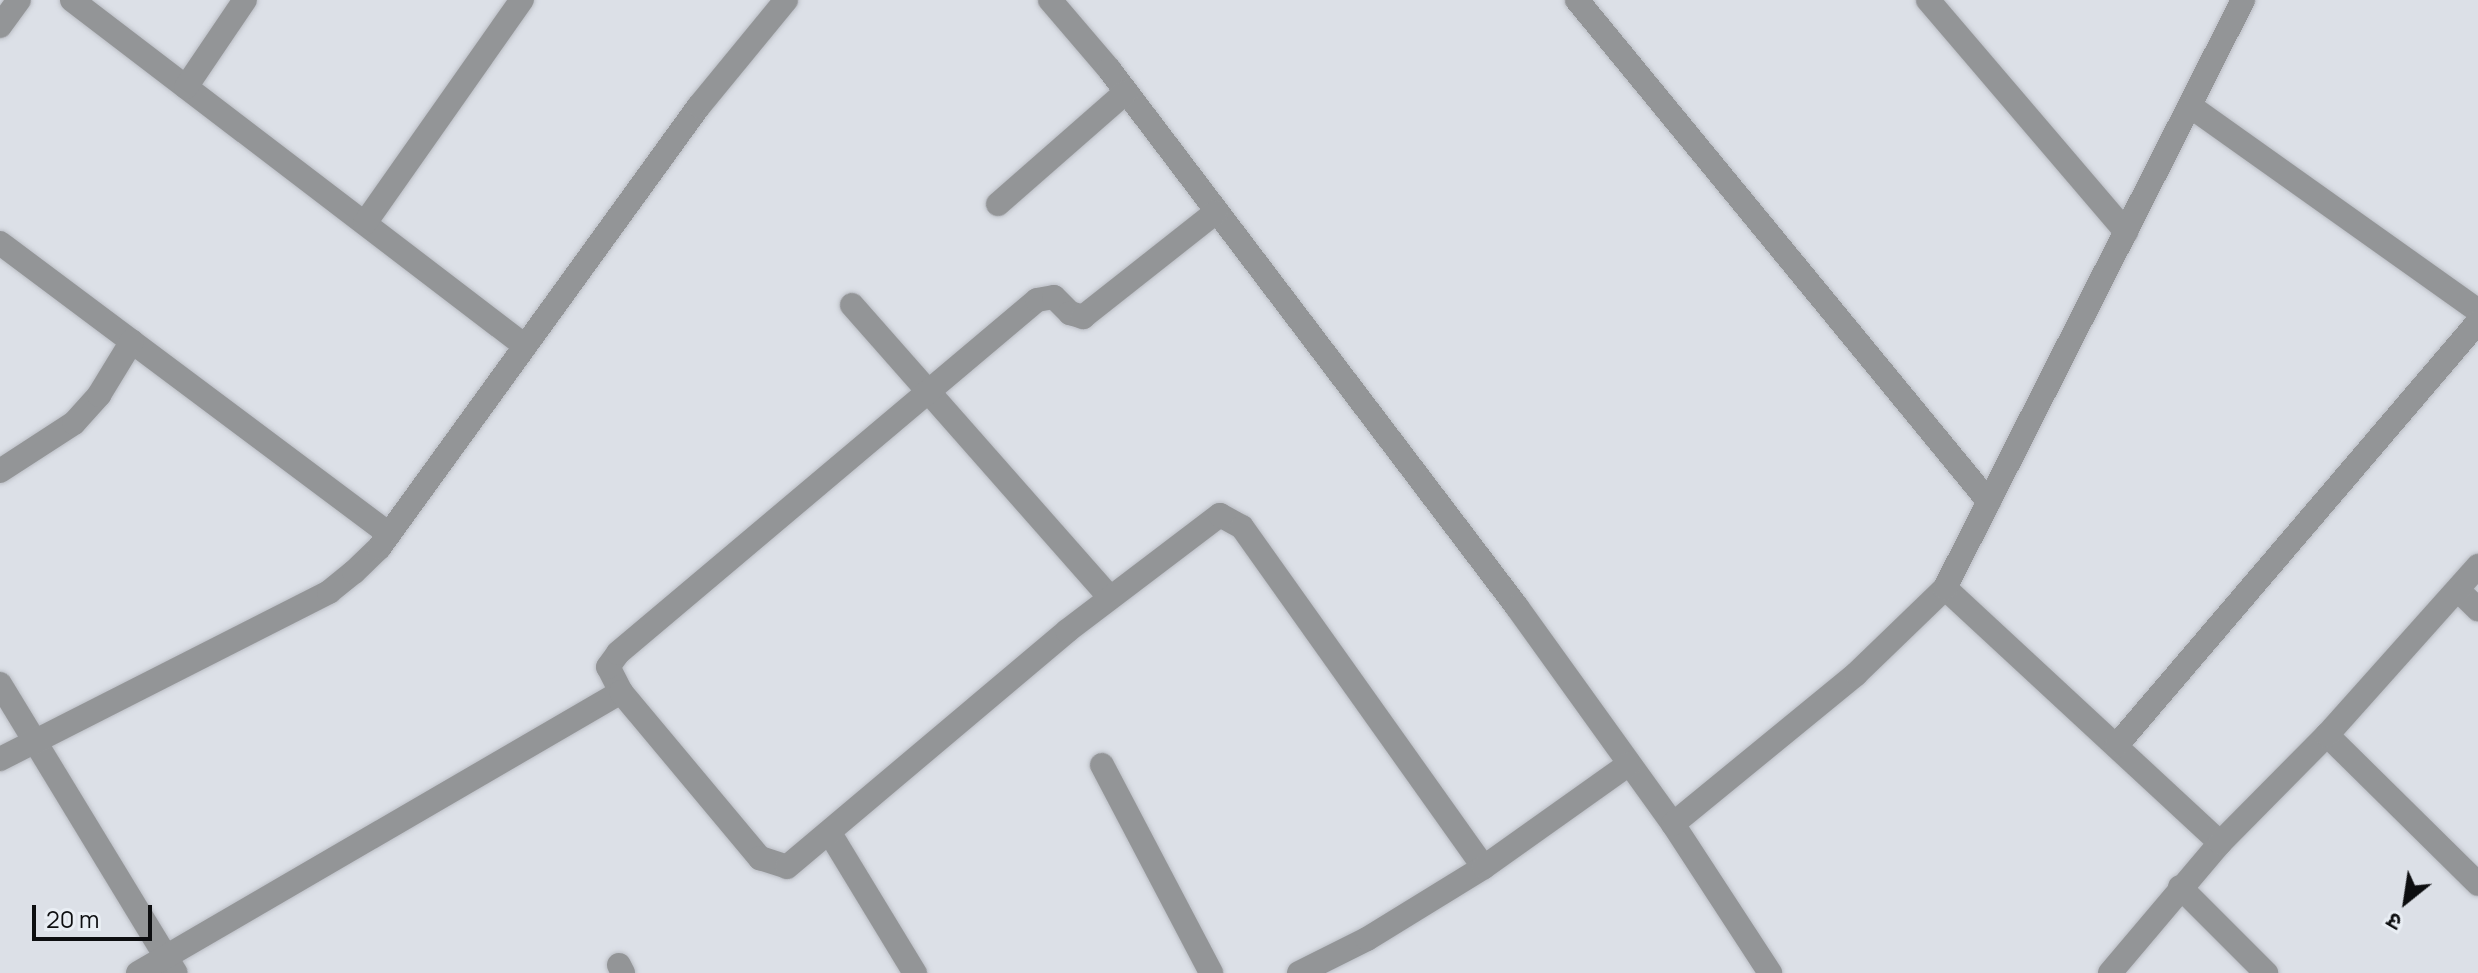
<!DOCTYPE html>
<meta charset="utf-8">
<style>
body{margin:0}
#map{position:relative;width:2478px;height:973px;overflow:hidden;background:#dce0e7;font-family:Manrope,"Noto Sans Devanagari",sans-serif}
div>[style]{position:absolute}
.roads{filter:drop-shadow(0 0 2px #bbbec5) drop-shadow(0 0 2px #bbbec5)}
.minor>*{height:24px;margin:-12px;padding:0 12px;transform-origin:12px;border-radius:12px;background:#939597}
span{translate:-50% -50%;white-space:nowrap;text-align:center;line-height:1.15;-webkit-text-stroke:6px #e9eef4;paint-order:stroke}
.north{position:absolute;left:2366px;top:861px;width:80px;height:80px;-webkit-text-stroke:6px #e9eef4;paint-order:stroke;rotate:210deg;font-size:22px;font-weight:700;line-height:32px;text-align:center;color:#0d0e10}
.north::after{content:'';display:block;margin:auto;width:28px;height:36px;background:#0d0e10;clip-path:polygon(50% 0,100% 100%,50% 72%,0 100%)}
.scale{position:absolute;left:32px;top:905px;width:120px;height:36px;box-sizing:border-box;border:4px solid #0d0e10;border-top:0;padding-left:10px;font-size:24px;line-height:28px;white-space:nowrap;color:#0d0e10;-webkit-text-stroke:6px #e9eef4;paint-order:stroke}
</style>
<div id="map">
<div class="roads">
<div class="minor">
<div style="left:72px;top:0;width:570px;rotate:37.37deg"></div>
<div style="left:1050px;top:0;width:91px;rotate:49.5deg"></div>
<div style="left:1109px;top:69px;width:675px;rotate:52.82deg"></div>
<div style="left:1517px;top:607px;width:267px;rotate:54.3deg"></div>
<div style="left:1673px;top:824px;width:178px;rotate:56.9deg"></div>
<div style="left:1577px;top:0;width:649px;rotate:50.62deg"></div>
<div style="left:1928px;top:0;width:305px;rotate:49.5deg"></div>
<div style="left:0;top:26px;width:32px;rotate:-54deg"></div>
<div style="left:186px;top:87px;width:105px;rotate:-55.9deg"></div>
<div style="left:2190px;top:106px;width:354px;rotate:35.4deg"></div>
<div style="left:998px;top:204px;width:170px;rotate:-41.2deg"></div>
<div style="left:365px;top:223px;width:273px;rotate:-54.9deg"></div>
<div style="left:0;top:243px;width:486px;rotate:36.8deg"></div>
<div style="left:852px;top:305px;width:390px;rotate:48.6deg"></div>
<div style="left:0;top:471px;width:88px;rotate:-33deg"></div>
<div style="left:74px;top:423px;width:38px;rotate:-48deg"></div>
<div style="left:99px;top:395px;width:63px;rotate:-58.6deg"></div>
<div style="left:1945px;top:588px;width:375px;rotate:42.8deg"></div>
<div style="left:2458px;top:590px;width:28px;rotate:44deg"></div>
<div style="left:0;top:684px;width:338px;rotate:58.7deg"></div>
<div style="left:621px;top:692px;width:28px;rotate:-117deg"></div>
<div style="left:608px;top:667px;width:17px;rotate:-54deg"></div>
<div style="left:618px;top:653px;width:548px;rotate:-40.11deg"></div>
<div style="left:1037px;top:300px;width:17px;rotate:-10deg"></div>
<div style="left:1054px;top:297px;width:23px;rotate:45deg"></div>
<div style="left:1070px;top:313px;width:14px;rotate:17deg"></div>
<div style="left:1083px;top:317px;width:169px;rotate:-38.3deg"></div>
<div style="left:2327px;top:735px;width:212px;rotate:44.6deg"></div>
<div style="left:2117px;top:745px;width:556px;rotate:-49.52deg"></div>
<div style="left:0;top:759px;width:369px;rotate:-26.9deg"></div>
<div style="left:329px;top:592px;width:32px;rotate:-39deg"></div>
<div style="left:354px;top:572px;width:35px;rotate:-44deg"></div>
<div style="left:379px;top:548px;width:546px;rotate:-54.1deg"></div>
<div style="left:699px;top:106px;width:137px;rotate:-50.6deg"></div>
<div style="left:1102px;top:765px;width:235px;rotate:62.3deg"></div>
<div style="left:1673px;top:824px;width:237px;rotate:-39.3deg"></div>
<div style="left:1856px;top:674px;width:124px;rotate:-44deg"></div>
<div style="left:1945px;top:588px;width:659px;rotate:-63.12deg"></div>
<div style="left:831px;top:835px;width:162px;rotate:58.7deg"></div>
<div style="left:2180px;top:887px;width:122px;rotate:45deg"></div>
<div style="left:619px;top:965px;width:9px;rotate:63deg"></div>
<div style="left:138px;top:973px;width:559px;rotate:-30.19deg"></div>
<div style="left:621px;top:692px;width:217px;rotate:50.1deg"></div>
<div style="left:760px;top:858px;width:28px;rotate:18deg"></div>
<div style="left:787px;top:867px;width:366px;rotate:-40.1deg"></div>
<div style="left:1067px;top:631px;width:192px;rotate:-37.2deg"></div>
<div style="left:1220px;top:515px;width:25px;rotate:29deg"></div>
<div style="left:1242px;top:527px;width:417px;rotate:54.6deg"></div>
<div style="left:1299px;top:973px;width:76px;rotate:-26.6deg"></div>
<div style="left:1367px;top:939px;width:137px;rotate:-31.6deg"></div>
<div style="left:1484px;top:867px;width:178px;rotate:-35.4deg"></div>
<div style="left:2110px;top:973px;width:170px;rotate:-49.8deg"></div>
<div style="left:2220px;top:843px;width:152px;rotate:-45.3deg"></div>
<div style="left:2327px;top:735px;width:227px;rotate:-48.2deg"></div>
</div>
</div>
<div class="north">उ</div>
<div class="scale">20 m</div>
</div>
